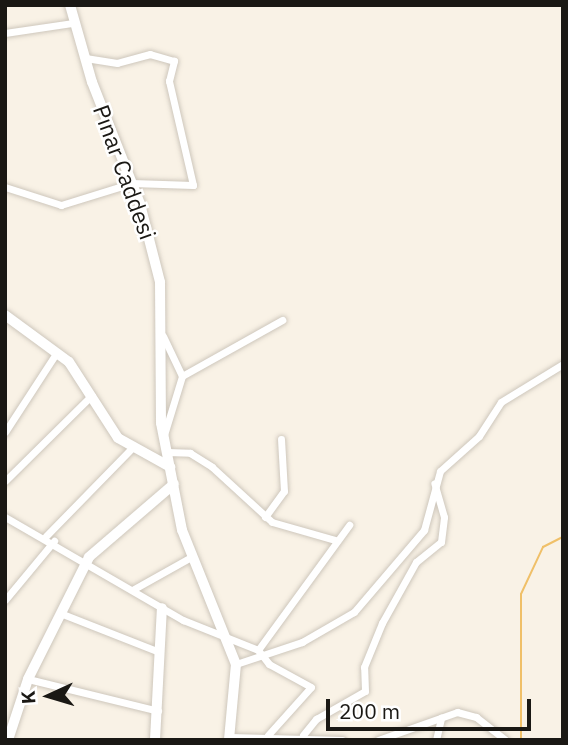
<!DOCTYPE html>
<meta charset="utf-8">
<style>
body{margin:0}
#map{position:relative;width:568px;height:745px;overflow:hidden;background:#f9f2e6;font-family:"IBM Plex Sans",sans-serif}
div>[style]{position:absolute}
.stream>*{height:2px;margin:-1px;padding:0 1px;transform-origin:1px;border-radius:1px;background:#f0c069}
.roads{filter:drop-shadow(0 0 2px #cec7bc) drop-shadow(0 0 2px #cec7bc)}
.street>*{height:7px;margin:-3.5px;padding:0 3.5px;transform-origin:3.5px;border-radius:3.5px;background:#fff}
.secondary>*{height:10px;margin:-5px;padding:0 5px;transform-origin:5px;border-radius:5px;background:#fff}
span{translate:-50% -50%;white-space:nowrap;text-align:center;line-height:1.15;-webkit-text-stroke:5px #fff;paint-order:stroke}
.street-label{font-size:23px;color:#1a1814}
.frame{position:absolute;inset:0;border:7px solid #1a1814;pointer-events:none}
.north{position:absolute;left:14px;top:661px;width:70px;height:70px;-webkit-text-stroke:5px #fff;paint-order:stroke;rotate:266deg;font-size:19px;font-weight:700;line-height:28px;text-align:center;color:#1a1814}
.north::after{content:'';display:block;margin:auto;width:24px;height:32px;background:#1a1814;clip-path:polygon(50% 0,100% 100%,50% 72%,0 100%)}
.scale{position:absolute;left:326px;top:699px;width:205px;height:32px;box-sizing:border-box;border:4px solid #1a1814;border-top:0;padding-left:9px;font-size:21px;line-height:24px;white-space:nowrap;color:#1a1814;-webkit-text-stroke:5px #fff;paint-order:stroke}
</style>
<div id="map">
<div class="stream">
<div style="left:521px;top:740px;width:146px;rotate:-90deg"></div>
<div style="left:521px;top:594px;width:52px;rotate:-64.9deg"></div>
<div style="left:543px;top:547px;width:22px;rotate:-27deg"></div>
</div>
<div class="roads">
<div class="street">
<div style="left:5px;top:33px;width:69px;rotate:-8.4deg"></div>
<div style="left:5px;top:187px;width:59px;rotate:17.8deg"></div>
<div style="left:61px;top:205px;width:74px;rotate:-17.2deg"></div>
<div style="left:132px;top:183px;width:61px;rotate:1.9deg"></div>
<div style="left:193px;top:185px;width:107px;rotate:-103deg"></div>
<div style="left:169px;top:81px;width:21px;rotate:-76deg"></div>
<div style="left:174px;top:61px;width:25px;rotate:-164deg"></div>
<div style="left:150px;top:54px;width:34px;rotate:165deg"></div>
<div style="left:117px;top:63px;width:32px;rotate:-171deg"></div>
<div style="left:163px;top:336px;width:44px;rotate:64.6deg"></div>
<div style="left:5px;top:432px;width:95px;rotate:-57deg"></div>
<div style="left:164px;top:435px;width:62px;rotate:-73deg"></div>
<div style="left:182px;top:376px;width:115px;rotate:-29.2deg"></div>
<div style="left:167px;top:452px;width:23px;rotate:2deg"></div>
<div style="left:190px;top:453px;width:26px;rotate:32deg"></div>
<div style="left:212px;top:467px;width:81px;rotate:42.5deg"></div>
<div style="left:272px;top:522px;width:66px;rotate:15.9deg"></div>
<div style="left:5px;top:481px;width:122px;rotate:-44.7deg"></div>
<div style="left:5px;top:517px;width:206px;rotate:30.1deg"></div>
<div style="left:183px;top:620px;width:81px;rotate:21.8deg"></div>
<div style="left:265px;top:517px;width:32px;rotate:-54deg"></div>
<div style="left:284px;top:491px;width:52px;rotate:-93.3deg"></div>
<div style="left:46px;top:536px;width:123px;rotate:-45.7deg"></div>
<div style="left:134px;top:589px;width:65px;rotate:-29.3deg"></div>
<div style="left:5px;top:600px;width:77px;rotate:-50.3deg"></div>
<div style="left:60px;top:613px;width:106px;rotate:21.5deg"></div>
<div style="left:236px;top:664px;width:70px;rotate:-18.4deg"></div>
<div style="left:302px;top:642px;width:60px;rotate:-30deg"></div>
<div style="left:354px;top:612px;width:108px;rotate:-49.5deg"></div>
<div style="left:424px;top:530px;width:61px;rotate:-74.8deg"></div>
<div style="left:440px;top:471px;width:52px;rotate:-41.9deg"></div>
<div style="left:479px;top:436px;width:40px;rotate:-57.1deg"></div>
<div style="left:501px;top:402px;width:73px;rotate:-31.5deg"></div>
<div style="left:28px;top:679px;width:134px;rotate:13.8deg"></div>
<div style="left:268px;top:735px;width:64px;rotate:-48.1deg"></div>
<div style="left:311px;top:687px;width:48px;rotate:-151.3deg"></div>
<div style="left:269px;top:664px;width:18px;rotate:-128deg"></div>
<div style="left:258px;top:650px;width:155px;rotate:-53.9deg"></div>
<div style="left:303px;top:735px;width:21px;rotate:-51deg"></div>
<div style="left:316px;top:719px;width:56px;rotate:-29.7deg"></div>
<div style="left:365px;top:691px;width:24px;rotate:-92deg"></div>
<div style="left:364px;top:667px;width:48px;rotate:-67.8deg"></div>
<div style="left:382px;top:623px;width:70px;rotate:-60.9deg"></div>
<div style="left:416px;top:562px;width:32px;rotate:-39deg"></div>
<div style="left:441px;top:542px;width:25px;rotate:-83deg"></div>
<div style="left:444px;top:517px;width:35px;rotate:-106deg"></div>
<div style="left:230px;top:737px;width:112px;rotate:1.5deg"></div>
<div style="left:378px;top:740px;width:84px;rotate:-19.5deg"></div>
<div style="left:457px;top:712px;width:20px;rotate:15deg"></div>
<div style="left:476px;top:717px;width:37px;rotate:38deg"></div>
<div style="left:436px;top:740px;width:23px;rotate:-77deg"></div>
</div>
<div class="secondary">
<div style="left:70px;top:5px;width:80px;rotate:74.1deg"></div>
<div style="left:92px;top:82px;width:131px;rotate:68.5deg"></div>
<div style="left:140px;top:204px;width:81px;rotate:75.6deg"></div>
<div style="left:160px;top:282px;width:141px;rotate:89.6deg"></div>
<div style="left:161px;top:423px;width:109px;rotate:78.9deg"></div>
<div style="left:182px;top:530px;width:144px;rotate:68.1deg"></div>
<div style="left:236px;top:664px;width:76px;rotate:95.3deg"></div>
<div style="left:5px;top:315px;width:79px;rotate:36.3deg"></div>
<div style="left:69px;top:362px;width:90px;rotate:57.2deg"></div>
<div style="left:118px;top:438px;width:60px;rotate:29.1deg"></div>
<div style="left:8px;top:740px;width:64px;rotate:-71.8deg"></div>
<div style="left:28px;top:679px;width:136px;rotate:-63.4deg"></div>
<div style="left:89px;top:557px;width:112px;rotate:-40.7deg"></div>
<div style="left:155px;top:740px;width:132px;rotate:-87deg"></div>
</div>
</div>
<div class="street-label">
<span style="left:125px;top:172px;rotate:70deg">Pınar Caddesi</span>
</div>
<div class="frame"></div>
<div class="north">K</div>
<div class="scale">200 m</div>
</div>
